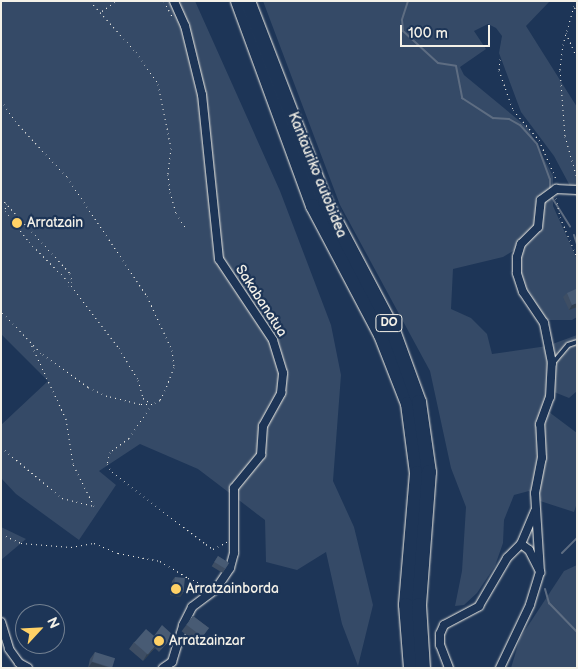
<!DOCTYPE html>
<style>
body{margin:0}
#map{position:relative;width:578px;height:669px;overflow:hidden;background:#1d3557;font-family:"Balsamiq Sans",sans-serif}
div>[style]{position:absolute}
.green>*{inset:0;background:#354a67}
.stream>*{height:2px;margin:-1px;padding:0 1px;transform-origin:1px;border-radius:1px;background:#5e6d82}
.path>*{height:1px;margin-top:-0.5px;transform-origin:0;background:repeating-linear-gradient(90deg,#f4f1e8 0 1px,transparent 0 5px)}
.roads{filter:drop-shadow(0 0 1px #f4f1e8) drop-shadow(0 0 1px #f4f1e8)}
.lane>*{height:4px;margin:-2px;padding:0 2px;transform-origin:2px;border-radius:2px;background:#1d3557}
.street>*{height:8px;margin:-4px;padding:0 4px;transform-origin:4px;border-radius:4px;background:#1d3557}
.highway>*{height:14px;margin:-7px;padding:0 7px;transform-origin:7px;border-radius:7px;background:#1d3557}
.wall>*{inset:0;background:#3e4e64;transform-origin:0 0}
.shaded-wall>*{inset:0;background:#324051}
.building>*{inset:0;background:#485b74;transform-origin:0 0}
.dots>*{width:14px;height:14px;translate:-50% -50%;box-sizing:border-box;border:2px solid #1d3557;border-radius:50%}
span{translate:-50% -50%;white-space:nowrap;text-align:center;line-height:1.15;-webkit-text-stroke:4.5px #1d3557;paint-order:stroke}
.shield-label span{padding:1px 4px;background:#1d3557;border:1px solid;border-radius:4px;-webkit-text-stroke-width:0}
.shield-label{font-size:12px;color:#f4f1e8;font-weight:700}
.street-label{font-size:14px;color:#f4f1e8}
.poi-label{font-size:14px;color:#f4f1e8}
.left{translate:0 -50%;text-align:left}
.frame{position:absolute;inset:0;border:2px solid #f4f1e8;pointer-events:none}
.north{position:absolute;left:15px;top:604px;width:50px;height:50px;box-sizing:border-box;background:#1d3557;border:1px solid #738091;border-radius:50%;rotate:65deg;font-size:14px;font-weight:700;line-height:20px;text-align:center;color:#f4f1e8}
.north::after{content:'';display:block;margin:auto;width:18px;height:22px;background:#ffd166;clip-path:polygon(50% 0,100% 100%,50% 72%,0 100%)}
.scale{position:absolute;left:400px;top:25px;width:90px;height:22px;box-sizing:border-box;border:2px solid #f4f1e8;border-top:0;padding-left:6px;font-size:15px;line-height:18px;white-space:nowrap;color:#f4f1e8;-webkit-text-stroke:4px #1d3557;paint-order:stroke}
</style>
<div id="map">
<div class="green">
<div style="clip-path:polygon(1px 1px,195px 1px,280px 191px,331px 325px,341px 375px,333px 481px,354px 527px,373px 605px,358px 666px,342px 624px,326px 552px,297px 570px,266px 562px,265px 520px,198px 469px,140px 444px,99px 471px,116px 485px,79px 540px,16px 494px,1px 478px,1px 425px,48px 381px,1px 334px)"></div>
<div style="clip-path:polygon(263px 1px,550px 1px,526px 26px,577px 107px,577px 199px,554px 156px,521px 112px,499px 53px,502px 36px,496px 28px,488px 24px,474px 31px,486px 49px,460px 67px,464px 75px,528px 128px,553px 176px,553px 206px,577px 259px,577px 317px,572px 320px,545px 320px,526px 293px,519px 273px,523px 245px,503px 257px,453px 269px,451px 309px,471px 318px,487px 334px,492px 354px,547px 346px,577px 335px,577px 391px,569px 398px,554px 392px,549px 412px,577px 433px,577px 503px,574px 512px,540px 501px,529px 491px,514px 495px,504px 520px,503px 543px,495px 566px,477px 593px,464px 605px,455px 606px,462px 571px,466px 507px,451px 468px,430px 371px,340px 205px)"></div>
<div style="clip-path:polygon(1px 527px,26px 539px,1px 560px)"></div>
<div style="clip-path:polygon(577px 565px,577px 668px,511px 668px,520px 638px,564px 571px)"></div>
</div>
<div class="stream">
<div style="left:408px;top:1px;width:20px;rotate:108deg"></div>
<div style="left:402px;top:20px;width:11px;rotate:85deg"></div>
<div style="left:403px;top:31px;width:47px;rotate:42.4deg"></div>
<div style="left:438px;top:63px;width:18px;rotate:9deg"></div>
<div style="left:456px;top:66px;width:33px;rotate:79deg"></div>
<div style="left:462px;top:98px;width:37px;rotate:33deg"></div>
<div style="left:493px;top:118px;width:16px;rotate:4deg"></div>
<div style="left:509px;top:119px;width:13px;rotate:29deg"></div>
<div style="left:520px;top:125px;width:25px;rotate:48deg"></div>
<div style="left:537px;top:144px;width:37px;rotate:70deg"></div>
<div style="left:550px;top:179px;width:10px;rotate:90deg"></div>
<div style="left:551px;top:196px;width:36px;rotate:58deg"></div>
<div style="left:574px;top:235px;width:9px;rotate:72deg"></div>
<div style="left:562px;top:553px;width:21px;rotate:-45deg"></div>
<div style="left:545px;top:589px;width:15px;rotate:74deg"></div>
<div style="left:549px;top:603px;width:40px;rotate:46deg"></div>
</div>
<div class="path">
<div style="left:90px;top:1px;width:69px;rotate:48deg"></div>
<div style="left:136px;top:52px;width:39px;rotate:55deg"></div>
<div style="left:158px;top:84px;width:65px;rotate:78.5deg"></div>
<div style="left:171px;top:148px;width:26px;rotate:97deg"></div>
<div style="left:168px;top:174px;width:18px;rotate:84deg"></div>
<div style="left:170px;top:192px;width:22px;rotate:74deg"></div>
<div style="left:176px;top:213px;width:17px;rotate:57deg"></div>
<div style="left:164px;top:1px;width:19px;rotate:62deg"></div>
<div style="left:102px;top:11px;width:18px;rotate:-34deg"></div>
<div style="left:577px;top:13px;width:8px;rotate:-113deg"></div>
<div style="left:574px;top:6px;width:40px;rotate:106deg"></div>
<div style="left:563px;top:44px;width:26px;rotate:97deg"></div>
<div style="left:560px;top:70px;width:66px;rotate:85.7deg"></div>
<div style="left:565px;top:136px;width:44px;rotate:74.1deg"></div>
<div style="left:566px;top:33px;width:27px;rotate:66deg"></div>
<div style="left:500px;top:59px;width:11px;rotate:95deg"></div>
<div style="left:499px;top:70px;width:42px;rotate:70.7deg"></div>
<div style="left:513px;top:110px;width:40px;rotate:49deg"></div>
<div style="left:539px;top:140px;width:45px;rotate:66.3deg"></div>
<div style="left:1px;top:100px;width:25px;rotate:56deg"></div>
<div style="left:15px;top:121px;width:76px;rotate:47.1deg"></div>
<div style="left:67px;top:177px;width:143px;rotate:56.1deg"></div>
<div style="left:147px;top:296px;width:60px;rotate:65.2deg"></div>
<div style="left:172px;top:350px;width:17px;rotate:83deg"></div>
<div style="left:174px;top:367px;width:25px;rotate:111deg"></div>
<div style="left:165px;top:390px;width:11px;rotate:117deg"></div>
<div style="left:160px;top:400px;width:9px;rotate:153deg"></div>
<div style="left:152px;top:404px;width:12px;rotate:180deg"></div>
<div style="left:140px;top:404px;width:34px;rotate:-166deg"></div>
<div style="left:107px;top:396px;width:21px;rotate:-155deg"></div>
<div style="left:88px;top:387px;width:58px;rotate:-144.1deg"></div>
<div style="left:41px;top:353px;width:58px;rotate:-133.6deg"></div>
<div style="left:1px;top:198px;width:102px;rotate:47.4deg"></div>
<div style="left:70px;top:273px;width:9px;rotate:77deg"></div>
<div style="left:72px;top:282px;width:5px;rotate:127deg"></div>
<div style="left:556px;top:198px;width:19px;rotate:78deg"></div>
<div style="left:560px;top:217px;width:43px;rotate:67deg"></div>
<div style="left:6px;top:203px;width:8px;rotate:97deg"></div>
<div style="left:5px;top:211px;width:39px;rotate:52deg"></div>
<div style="left:29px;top:242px;width:51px;rotate:45deg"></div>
<div style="left:65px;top:278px;width:88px;rotate:52.4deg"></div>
<div style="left:119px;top:348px;width:37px;rotate:59deg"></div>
<div style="left:138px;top:380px;width:19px;rotate:74deg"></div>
<div style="left:143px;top:398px;width:11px;rotate:34deg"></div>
<div style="left:152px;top:404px;width:41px;rotate:124.1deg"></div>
<div style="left:129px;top:438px;width:24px;rotate:144deg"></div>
<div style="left:110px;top:452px;width:12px;rotate:104deg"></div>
<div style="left:107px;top:464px;width:9px;rotate:58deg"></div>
<div style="left:112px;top:472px;width:118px;rotate:37.5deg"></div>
<div style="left:206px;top:544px;width:9px;rotate:36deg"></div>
<div style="left:213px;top:549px;width:16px;rotate:-27deg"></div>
<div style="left:1px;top:447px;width:80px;rotate:39.9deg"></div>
<div style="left:62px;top:498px;width:33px;rotate:14deg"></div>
<div style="left:94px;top:506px;width:47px;rotate:-116.6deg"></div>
<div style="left:73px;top:464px;width:46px;rotate:-98.8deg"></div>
<div style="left:66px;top:419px;width:83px;rotate:-115deg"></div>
<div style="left:1px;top:534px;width:22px;rotate:24deg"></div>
<div style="left:21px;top:543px;width:50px;rotate:4.6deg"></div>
<div style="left:71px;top:547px;width:23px;rotate:-10deg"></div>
<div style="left:94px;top:543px;width:26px;rotate:23deg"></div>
<div style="left:118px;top:553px;width:43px;rotate:10.8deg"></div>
<div style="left:160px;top:561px;width:33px;rotate:31deg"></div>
<div style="left:188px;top:578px;width:22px;rotate:22deg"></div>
</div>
<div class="roads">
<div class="lane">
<div style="left:553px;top:363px;width:23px;rotate:-50deg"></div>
<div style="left:568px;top:345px;width:9px;rotate:-18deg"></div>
</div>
<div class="street">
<div style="left:521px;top:544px;width:36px;rotate:-67deg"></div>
<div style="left:540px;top:572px;width:79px;rotate:-93.6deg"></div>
<div style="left:535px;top:493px;width:36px;rotate:-79deg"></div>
<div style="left:542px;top:458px;width:34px;rotate:-93deg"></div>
<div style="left:540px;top:424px;width:29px;rotate:-70deg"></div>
<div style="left:550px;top:397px;width:34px;rotate:-87deg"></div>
<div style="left:552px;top:363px;width:41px;rotate:-101.3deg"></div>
<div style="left:544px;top:323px;width:37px;rotate:-124deg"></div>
<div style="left:523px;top:292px;width:20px;rotate:-108deg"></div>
<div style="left:517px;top:273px;width:16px;rotate:-90deg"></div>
<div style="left:517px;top:257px;width:14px;rotate:-73deg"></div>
<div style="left:521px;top:244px;width:24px;rotate:-45deg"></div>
<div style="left:538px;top:227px;width:27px;rotate:-84deg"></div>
<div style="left:541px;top:200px;width:19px;rotate:-36deg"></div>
<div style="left:556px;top:189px;width:21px;rotate:3deg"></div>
<div style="left:1px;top:622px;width:28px;rotate:73deg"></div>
<div style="left:9px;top:649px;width:17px;rotate:54deg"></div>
<div style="left:19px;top:663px;width:10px;rotate:29deg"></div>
<div style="left:172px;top:662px;width:39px;rotate:-73deg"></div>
<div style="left:183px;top:625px;width:20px;rotate:-63deg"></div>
<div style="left:192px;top:607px;width:30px;rotate:-37deg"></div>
<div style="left:216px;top:589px;width:25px;rotate:-56deg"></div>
<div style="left:230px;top:568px;width:16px;rotate:-75deg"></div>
<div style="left:234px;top:553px;width:65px;rotate:-90deg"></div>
<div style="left:234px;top:488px;width:43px;rotate:-50.7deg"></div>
<div style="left:261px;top:455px;width:29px;rotate:-86deg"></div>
<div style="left:263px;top:426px;width:38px;rotate:-61deg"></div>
<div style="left:281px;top:393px;width:20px;rotate:-84deg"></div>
<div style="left:283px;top:373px;width:34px;rotate:-107deg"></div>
<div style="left:273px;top:340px;width:97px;rotate:-123.7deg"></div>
<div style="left:219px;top:259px;width:165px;rotate:-95.9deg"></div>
<div style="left:202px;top:95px;width:71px;rotate:-103.8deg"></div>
<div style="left:185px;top:26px;width:27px;rotate:-114deg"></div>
<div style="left:163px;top:668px;width:11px;rotate:-34deg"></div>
<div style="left:449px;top:668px;width:25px;rotate:-111deg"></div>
<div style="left:440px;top:645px;width:11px;rotate:-90deg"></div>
<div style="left:440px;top:634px;width:10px;rotate:-66deg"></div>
<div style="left:444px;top:625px;width:40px;rotate:-28deg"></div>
<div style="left:479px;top:606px;width:56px;rotate:-59.7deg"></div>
<div style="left:507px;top:558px;width:20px;rotate:-45deg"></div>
<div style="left:521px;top:544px;width:10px;rotate:37deg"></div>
<div style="left:529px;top:550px;width:25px;rotate:63deg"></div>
<div style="left:540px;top:572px;width:34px;rotate:107deg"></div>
<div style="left:530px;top:605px;width:70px;rotate:115.5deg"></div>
</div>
<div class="highway">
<div style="left:238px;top:1px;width:218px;rotate:69.9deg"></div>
<div style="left:313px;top:206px;width:146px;rotate:62.2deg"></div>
<div style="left:381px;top:335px;width:74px;rotate:68.6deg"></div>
<div style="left:408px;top:404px;width:70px;rotate:82.6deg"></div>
<div style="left:417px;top:473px;width:132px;rotate:94.8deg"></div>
<div style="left:406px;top:605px;width:63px;rotate:85.5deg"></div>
<div style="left:248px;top:1px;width:214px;rotate:68.9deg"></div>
<div style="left:325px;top:201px;width:144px;rotate:62.2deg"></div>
<div style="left:392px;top:328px;width:79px;rotate:70deg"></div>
<div style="left:419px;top:402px;width:71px;rotate:81.9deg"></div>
<div style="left:429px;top:472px;width:133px;rotate:94.3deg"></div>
<div style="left:419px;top:605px;width:63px;rotate:86.4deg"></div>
</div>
</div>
<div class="wall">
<div style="clip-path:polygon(577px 291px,577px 307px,569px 310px,563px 297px,567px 293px)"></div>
<div style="left:218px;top:556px;width:13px;height:12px;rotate:32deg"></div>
<div style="clip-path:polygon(175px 577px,183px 593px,180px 597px,170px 595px,172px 581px)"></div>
<div style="left:193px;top:616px;width:20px;height:19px;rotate:37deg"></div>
<div style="clip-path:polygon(154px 636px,170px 640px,159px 652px,155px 648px,143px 661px,129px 649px,134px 642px)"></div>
<div style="clip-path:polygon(37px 644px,47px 644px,45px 647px,40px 650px)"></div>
<div style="clip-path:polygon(95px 652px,112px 668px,88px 668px,90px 659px)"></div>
</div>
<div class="shaded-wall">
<div style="clip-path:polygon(577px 303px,577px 307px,569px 310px,572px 305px)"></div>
<div style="clip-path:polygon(173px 591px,183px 593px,180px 597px,170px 595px)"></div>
<div style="clip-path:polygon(160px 641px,155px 648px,143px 661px,147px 654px)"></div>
<div style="clip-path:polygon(45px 644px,47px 644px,45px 647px,40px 650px)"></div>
<div style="clip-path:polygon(92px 662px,110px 668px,88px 668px)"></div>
</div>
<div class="building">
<div style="clip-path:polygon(576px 289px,577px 291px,577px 303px,572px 305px,567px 293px)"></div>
<div style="left:218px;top:556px;width:13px;height:7px;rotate:32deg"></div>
<div style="left:175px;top:577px;width:10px;height:14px;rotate:6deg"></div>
<div style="left:193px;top:616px;width:20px;height:11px;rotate:37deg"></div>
<div style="clip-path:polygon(162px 625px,174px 636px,162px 648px,158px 643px,160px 641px,154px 636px)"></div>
<div style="left:146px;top:629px;width:18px;height:18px;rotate:41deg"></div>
<div style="left:95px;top:652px;width:21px;height:10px;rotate:17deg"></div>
</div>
<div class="dots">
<div style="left:17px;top:223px;background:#ffd166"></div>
<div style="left:176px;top:589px;background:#ffd166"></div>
<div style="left:159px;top:641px;background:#ffd166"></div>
</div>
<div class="shield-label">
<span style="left:389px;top:323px">DO</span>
</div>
<div class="street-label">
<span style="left:317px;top:175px;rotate:68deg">Kantauriko autobidea</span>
<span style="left:261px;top:301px;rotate:57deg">Sakabanatua</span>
</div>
<div class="poi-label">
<span class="left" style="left:27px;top:223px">Arratzain</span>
<span class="left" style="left:186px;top:589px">Arratzainborda</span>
<span class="left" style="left:169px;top:641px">Arratzainzar</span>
</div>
<div class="frame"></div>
<div class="north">N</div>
<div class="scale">100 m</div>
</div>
